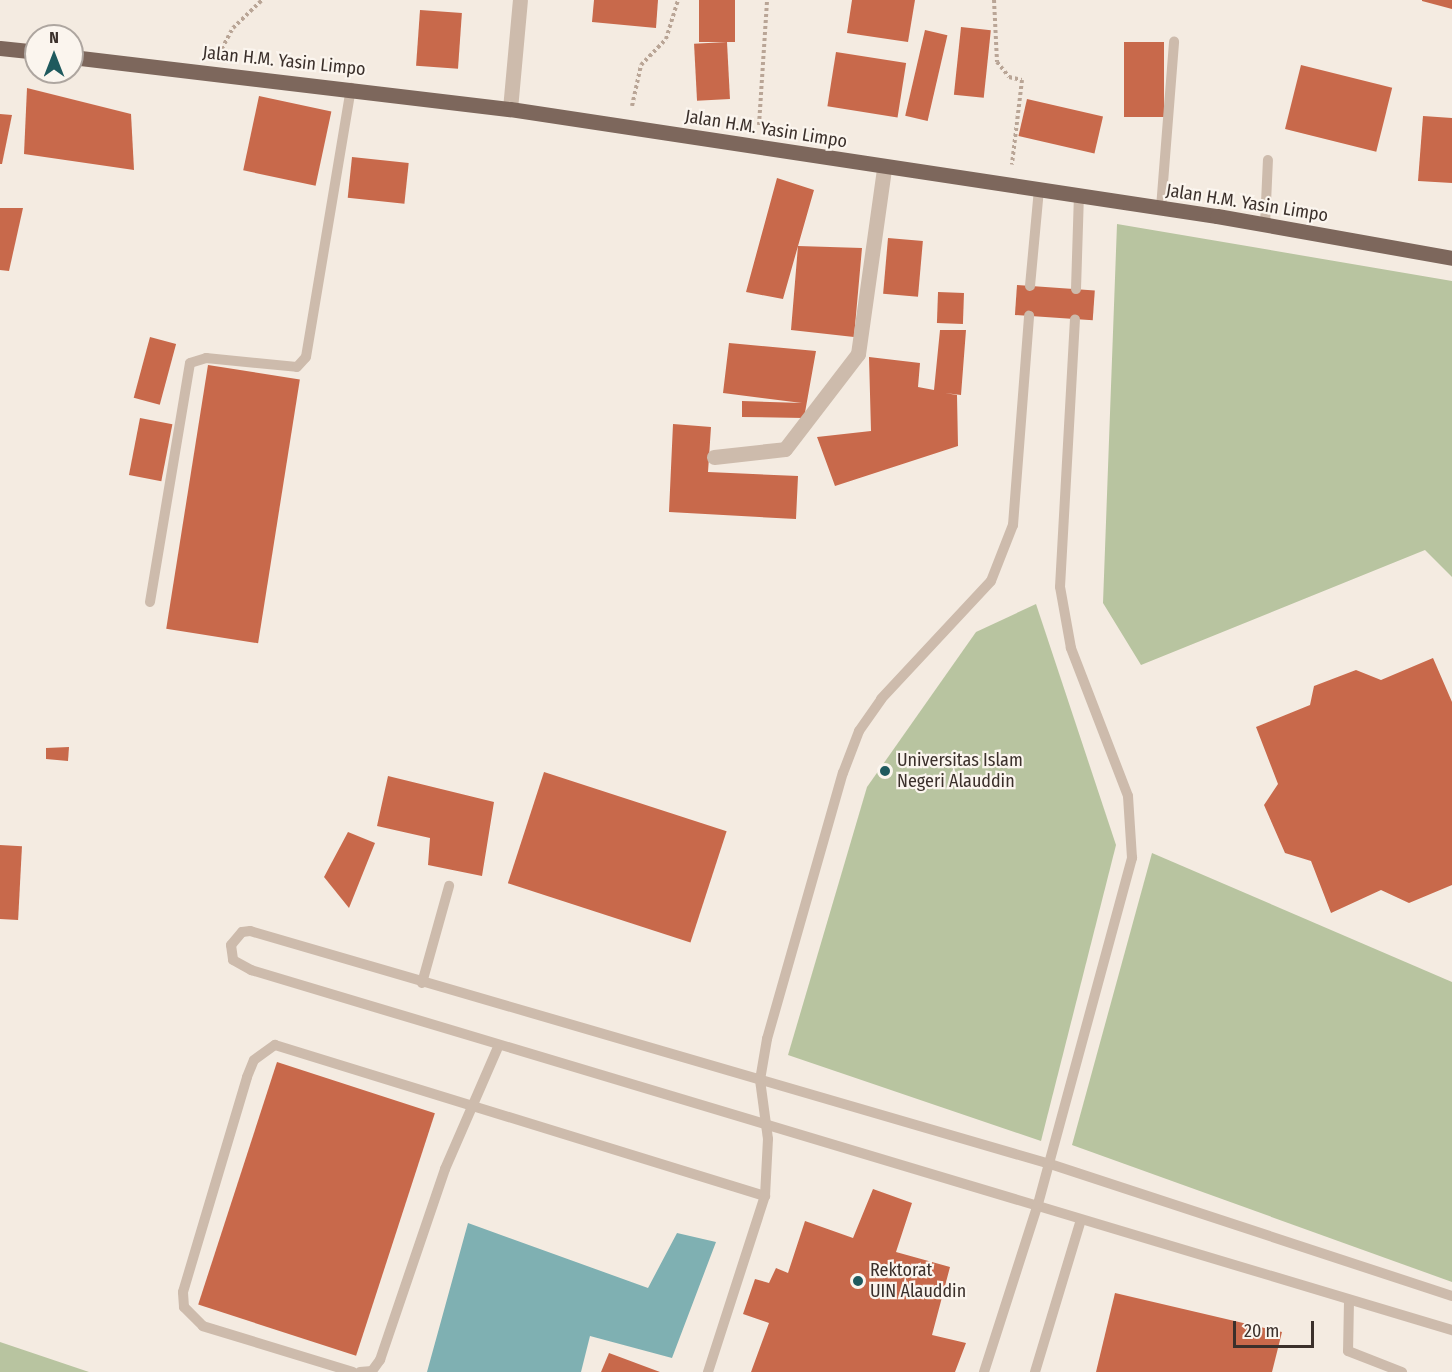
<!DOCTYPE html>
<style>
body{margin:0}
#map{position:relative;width:1452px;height:1372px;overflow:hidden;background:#f4ebe1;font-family:"Fira Sans Condensed",sans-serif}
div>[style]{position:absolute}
.green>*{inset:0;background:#b8c4a0}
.water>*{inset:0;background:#7fb0b2}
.building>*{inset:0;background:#c8694b;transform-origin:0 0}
.path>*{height:4px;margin-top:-2px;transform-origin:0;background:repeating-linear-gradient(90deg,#b9a596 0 3px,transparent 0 6px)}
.service>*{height:10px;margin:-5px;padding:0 5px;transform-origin:5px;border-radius:5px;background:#cdbbac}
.minor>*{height:15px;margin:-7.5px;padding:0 7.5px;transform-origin:7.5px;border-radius:7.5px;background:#cdbbac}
.primary>*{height:15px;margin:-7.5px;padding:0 7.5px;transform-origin:7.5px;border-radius:7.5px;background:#7d675c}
.dots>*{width:16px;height:16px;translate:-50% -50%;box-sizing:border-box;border:3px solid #fbf5ee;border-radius:50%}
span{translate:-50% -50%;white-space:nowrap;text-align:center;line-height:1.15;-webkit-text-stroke:4.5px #fbf5ee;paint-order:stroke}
.street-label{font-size:18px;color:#3b302b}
.poi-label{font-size:18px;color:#3b302b}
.left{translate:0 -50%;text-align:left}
.north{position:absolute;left:24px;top:24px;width:60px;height:60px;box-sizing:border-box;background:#fbf5ee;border:2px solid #aea6a0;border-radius:50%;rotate:0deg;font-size:16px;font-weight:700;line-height:24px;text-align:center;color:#3b302b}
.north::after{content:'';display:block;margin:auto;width:21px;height:27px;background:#1f5a5e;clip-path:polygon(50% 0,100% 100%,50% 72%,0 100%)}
.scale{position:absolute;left:1233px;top:1321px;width:81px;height:27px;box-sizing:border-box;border:3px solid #3b302b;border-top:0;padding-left:8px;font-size:18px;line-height:21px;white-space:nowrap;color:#3b302b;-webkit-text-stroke:4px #fbf5ee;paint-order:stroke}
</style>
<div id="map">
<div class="green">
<div style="clip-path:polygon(1117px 224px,1452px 281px,1452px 577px,1425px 550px,1141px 665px,1103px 603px)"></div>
<div style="clip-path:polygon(1036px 604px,1116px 845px,1041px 1141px,788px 1055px,867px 787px,976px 632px)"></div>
<div style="clip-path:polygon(1152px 853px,1452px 982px,1452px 1282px,1072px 1145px)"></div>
<div style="clip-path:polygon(0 1342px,89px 1372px,0 1372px)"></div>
</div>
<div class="water">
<div style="clip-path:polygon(468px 1223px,648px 1288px,677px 1233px,716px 1242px,672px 1358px,590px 1336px,581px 1372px,427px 1372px)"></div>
</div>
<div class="building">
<div style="clip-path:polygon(594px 0,658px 0,656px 28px,592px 22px)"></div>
<div style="left:699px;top:0;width:36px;height:42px"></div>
<div style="clip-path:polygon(852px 0,915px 0,908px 42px,847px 33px)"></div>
<div style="clip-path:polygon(1422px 0,1452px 0,1452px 9px,1422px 1px)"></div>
<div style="left:420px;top:10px;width:42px;height:56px;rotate:4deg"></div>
<div style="left:961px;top:27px;width:30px;height:68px;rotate:6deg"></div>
<div style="left:925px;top:30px;width:23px;height:88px;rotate:13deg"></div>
<div style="left:727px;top:42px;width:57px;height:33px;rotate:87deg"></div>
<div style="left:1124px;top:42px;width:40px;height:75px"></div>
<div style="left:836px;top:52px;width:71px;height:55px;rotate:9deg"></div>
<div style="left:1301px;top:65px;width:94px;height:66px;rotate:14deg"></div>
<div style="clip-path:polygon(27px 88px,131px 114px,134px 170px,24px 154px)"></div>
<div style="left:259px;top:96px;width:74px;height:76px;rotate:12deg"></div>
<div style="left:1027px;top:99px;width:78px;height:38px;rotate:13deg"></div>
<div style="clip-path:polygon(0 114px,12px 115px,2px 164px,0 164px)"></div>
<div style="clip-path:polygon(1423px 116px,1452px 118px,1452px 183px,1418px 181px)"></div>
<div style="left:352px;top:157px;width:57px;height:41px;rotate:6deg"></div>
<div style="clip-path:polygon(777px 178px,814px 190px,798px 246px,862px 248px,854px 337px,791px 330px,798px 246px,783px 299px,746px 292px)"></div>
<div style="clip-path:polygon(0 208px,23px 208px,9px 271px,0 270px)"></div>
<div style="left:888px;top:238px;width:35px;height:56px;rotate:5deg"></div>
<div style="left:1017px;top:285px;width:78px;height:30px;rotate:4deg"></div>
<div style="left:964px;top:293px;width:31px;height:26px;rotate:92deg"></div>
<div style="clip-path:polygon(940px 330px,966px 330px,961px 395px,945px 393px,957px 395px,958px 446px,835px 486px,817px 437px,871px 431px,869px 357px,920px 363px,918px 387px,934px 390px)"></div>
<div style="left:150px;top:337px;width:27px;height:63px;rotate:15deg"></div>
<div style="clip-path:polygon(729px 343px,816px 351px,804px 418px,742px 417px,742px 401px,802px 403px,723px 393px)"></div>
<div style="left:208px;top:365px;width:93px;height:267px;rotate:9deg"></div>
<div style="left:140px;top:418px;width:33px;height:58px;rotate:11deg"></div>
<div style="clip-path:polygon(673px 424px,711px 427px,708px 472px,798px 476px,796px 519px,669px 512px)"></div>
<div style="clip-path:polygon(1433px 658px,1452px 702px,1452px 885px,1409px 903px,1381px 890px,1331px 913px,1311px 861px,1285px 853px,1264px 805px,1278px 784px,1256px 727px,1310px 705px,1314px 686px,1356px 670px,1381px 680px)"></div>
<div style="clip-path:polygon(69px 747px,68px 761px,46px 759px,46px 748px)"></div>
<div style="left:544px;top:772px;width:192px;height:117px;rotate:18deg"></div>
<div style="clip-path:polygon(388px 776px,494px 802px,482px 876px,428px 865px,430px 838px,377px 826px)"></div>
<div style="clip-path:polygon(348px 832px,375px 843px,349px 908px,324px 877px)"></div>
<div style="left:0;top:845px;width:22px;height:74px;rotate:3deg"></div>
<div style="left:277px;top:1062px;width:166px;height:255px;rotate:18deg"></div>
<div style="clip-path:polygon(873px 1189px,912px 1203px,896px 1252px,950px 1267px,932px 1335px,966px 1343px,955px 1372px,751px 1372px,769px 1323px,743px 1314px,755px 1279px,769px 1283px,776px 1268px,788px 1273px,805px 1221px,853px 1238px)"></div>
<div style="clip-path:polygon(1115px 1293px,1282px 1332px,1272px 1372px,1096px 1372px)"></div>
<div style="clip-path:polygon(609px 1353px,660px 1372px,601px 1372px)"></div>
</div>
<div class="path">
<div style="left:994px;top:0;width:62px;rotate:87.2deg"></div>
<div style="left:997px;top:62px;width:19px;rotate:51deg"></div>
<div style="left:1009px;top:77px;width:13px;rotate:13deg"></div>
<div style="left:1022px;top:80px;width:85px;rotate:96.8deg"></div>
<div style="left:219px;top:54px;width:30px;rotate:-62deg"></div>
<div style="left:233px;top:28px;width:40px;rotate:-44deg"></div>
<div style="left:632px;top:106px;width:42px;rotate:-77.6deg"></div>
<div style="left:641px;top:65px;width:36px;rotate:-46deg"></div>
<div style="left:666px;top:39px;width:41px;rotate:-72.9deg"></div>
<div style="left:759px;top:125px;width:125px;rotate:-86.3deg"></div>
</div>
<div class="service">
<div style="left:1161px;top:208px;width:167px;rotate:-85.5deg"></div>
<div style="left:1265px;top:225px;width:65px;rotate:-87.4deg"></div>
<div style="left:1030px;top:286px;width:97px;rotate:-84.7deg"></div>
<div style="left:1076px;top:289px;width:94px;rotate:-88.2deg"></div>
<div style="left:150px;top:602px;width:242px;rotate:-80.5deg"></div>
<div style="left:190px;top:363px;width:17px;rotate:-17deg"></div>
<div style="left:206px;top:358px;width:91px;rotate:5.6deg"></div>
<div style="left:297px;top:367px;width:13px;rotate:-48deg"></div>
<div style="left:306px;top:357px;width:273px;rotate:-80.5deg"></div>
<div style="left:422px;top:983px;width:101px;rotate:-74.4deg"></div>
<div style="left:1452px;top:1296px;width:423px;rotate:-161.8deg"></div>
<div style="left:1050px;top:1164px;width:833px;rotate:-163.76deg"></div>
<div style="left:250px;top:931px;width:8px;rotate:173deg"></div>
<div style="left:242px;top:932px;width:17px;rotate:130deg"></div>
<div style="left:231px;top:945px;width:15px;rotate:82deg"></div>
<div style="left:233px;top:960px;width:21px;rotate:29deg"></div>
<div style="left:251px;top:970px;width:1254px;rotate:16.69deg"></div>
<div style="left:1349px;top:1301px;width:50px;rotate:91.1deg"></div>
<div style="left:1348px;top:1351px;width:58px;rotate:21.3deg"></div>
<div style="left:353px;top:1372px;width:157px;rotate:-163deg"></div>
<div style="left:203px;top:1326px;width:27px;rotate:-135deg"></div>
<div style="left:184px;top:1307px;width:15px;rotate:-94deg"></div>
<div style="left:183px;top:1292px;width:224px;rotate:-73.4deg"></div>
<div style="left:247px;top:1077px;width:18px;rotate:-68deg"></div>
<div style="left:254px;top:1060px;width:26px;rotate:-36deg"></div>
<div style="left:275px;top:1045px;width:513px;rotate:17.13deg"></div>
<div style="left:360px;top:1372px;width:12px;rotate:-5deg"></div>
<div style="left:372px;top:1371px;width:14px;rotate:-54deg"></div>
<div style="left:380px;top:1360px;width:202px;rotate:-71.2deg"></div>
<div style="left:445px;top:1169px;width:133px;rotate:-66.5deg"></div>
<div style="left:708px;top:1372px;width:185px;rotate:-72.1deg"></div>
<div style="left:765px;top:1196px;width:57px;rotate:-87deg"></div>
<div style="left:768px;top:1139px;width:60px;rotate:-97.7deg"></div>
<div style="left:760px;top:1080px;width:42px;rotate:-80.3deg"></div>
<div style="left:767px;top:1039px;width:277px;rotate:-74.1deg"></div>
<div style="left:843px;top:773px;width:45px;rotate:-69.1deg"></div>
<div style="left:859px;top:731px;width:39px;rotate:-55deg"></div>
<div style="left:881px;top:699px;width:161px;rotate:-47deg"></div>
<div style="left:991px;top:581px;width:60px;rotate:-68.6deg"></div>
<div style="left:1013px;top:525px;width:210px;rotate:-85.6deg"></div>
<div style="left:984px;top:1372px;width:176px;rotate:-72.2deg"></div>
<div style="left:1038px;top:1204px;width:359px;rotate:-74.8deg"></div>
<div style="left:1132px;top:858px;width:62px;rotate:-93.7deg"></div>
<div style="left:1128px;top:796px;width:159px;rotate:-111.1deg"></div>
<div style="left:1071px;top:648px;width:62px;rotate:-100.2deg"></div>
<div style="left:1060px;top:587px;width:268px;rotate:-86.8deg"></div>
<div style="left:1035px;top:1372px;width:159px;rotate:-73.2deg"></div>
</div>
<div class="minor">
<div style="left:510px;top:109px;width:109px;rotate:-84.8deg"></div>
<div style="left:714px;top:457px;width:71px;rotate:-6.4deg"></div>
<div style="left:785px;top:449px;width:120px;rotate:-52.5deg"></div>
<div style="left:858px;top:354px;width:188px;rotate:-82deg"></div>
</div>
<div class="primary">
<div style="left:0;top:48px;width:36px;rotate:6deg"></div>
<div style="left:72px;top:57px;width:441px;rotate:6.8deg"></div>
<div style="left:510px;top:109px;width:715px;rotate:8.61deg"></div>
<div style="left:1217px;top:216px;width:239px;rotate:10.1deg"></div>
</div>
<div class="dots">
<div style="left:885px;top:771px;background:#1f5a5e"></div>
<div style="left:858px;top:1281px;background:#1f5a5e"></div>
</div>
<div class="street-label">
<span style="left:284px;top:61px;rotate:6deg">Jalan H.M. Yasin Limpo</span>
<span style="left:766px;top:129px;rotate:9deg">Jalan H.M. Yasin Limpo</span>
<span style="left:1247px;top:203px;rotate:9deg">Jalan H.M. Yasin Limpo</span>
</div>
<div class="poi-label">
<span class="left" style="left:897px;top:771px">Universitas Islam<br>Negeri Alauddin</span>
<span class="left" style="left:870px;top:1281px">Rektorat<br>UIN Alauddin</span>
</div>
<div class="north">N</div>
<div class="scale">20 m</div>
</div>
